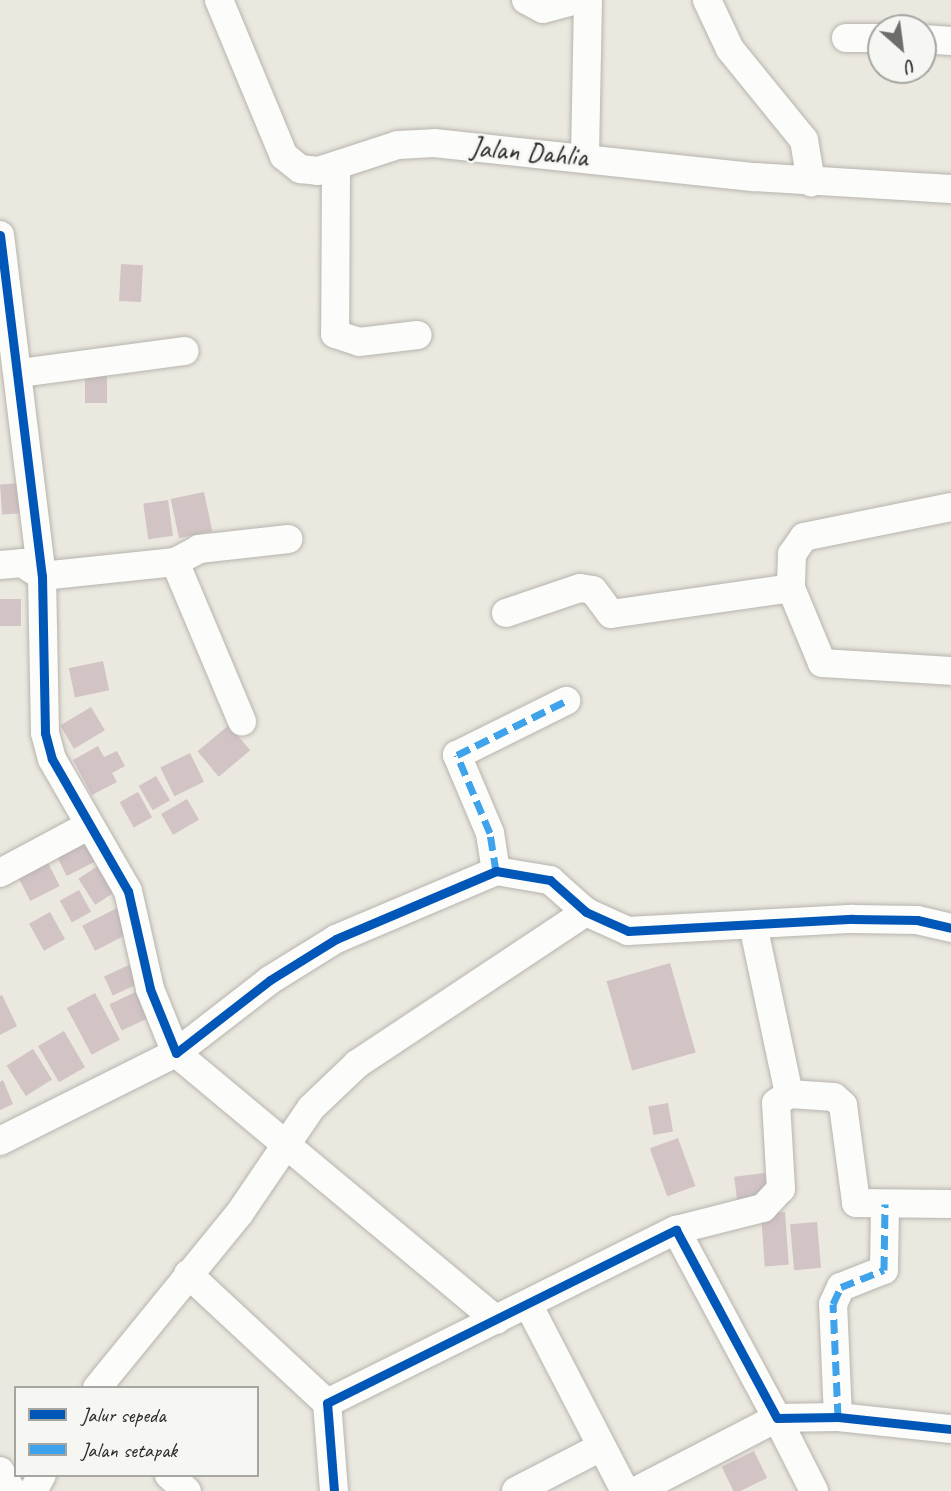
<!DOCTYPE html>
<style>
body{margin:0}
#map{position:relative;width:951px;height:1491px;overflow:hidden;background:#ebe8df;font-family:Caveat,sans-serif}
div>[style]{position:absolute}
.building>*{inset:0;background:#d2c3c5;transform-origin:0 0}
.roads{filter:drop-shadow(0 0 2px #b6b4ae) drop-shadow(0 0 2px #b6b4ae)}
.minor>*{height:28px;margin:-14px;padding:0 14px;transform-origin:14px;border-radius:14px;background:#fcfcfa}
.quiet>*{height:7px;margin-top:-3.5px;transform-origin:0;background:repeating-linear-gradient(90deg,#3ea3eb 0 14px,transparent 0 21px)}
.cycleway>*{height:9px;margin:-4.5px;padding:0 4.5px;transform-origin:4.5px;border-radius:4.5px;background:#0057b8}
span{translate:-50% -50%;white-space:nowrap;text-align:center;line-height:1.15;-webkit-text-stroke:5px #f6f6f2;paint-order:stroke}
.street-label{font-size:28px;color:#2b2b2b}
.legend{position:absolute;left:14px;top:1386px;width:245px;height:91px;box-sizing:border-box;background:#f6f6f2;border:2px solid #a5a5a2;margin:0;padding:9px 12px;list-style:none;font-size:21px;color:#2b2b2b}
.legend li{display:flex;align-items:center;gap:14px;height:35px}
.legend b{width:35px;border:2px solid #a5a5a2}
.north{position:absolute;left:867px;top:14px;width:70px;height:70px;box-sizing:border-box;background:#f6f6f2;border:2px solid #a5a5a2;border-radius:50%;rotate:152deg;font-size:19px;font-weight:700;line-height:28px;text-align:center;color:#2b2b2b}
.north::after{content:'';display:block;margin:auto;width:24px;height:32px;background:#6e6d6a;clip-path:polygon(50% 0,100% 100%,50% 72%,0 100%)}
</style>
<div id="map">
<div class="building">
<div style="left:121px;top:264px;width:22px;height:37px;rotate:3deg"></div>
<div style="left:107px;top:376px;width:27px;height:22px;rotate:90deg"></div>
<div style="left:23px;top:483px;width:30px;height:23px;rotate:86deg"></div>
<div style="left:204px;top:492px;width:40px;height:34px;rotate:78deg"></div>
<div style="left:168px;top:500px;width:36px;height:25px;rotate:82deg"></div>
<div style="left:0;top:599px;width:21px;height:27px"></div>
<div style="left:103px;top:661px;width:30px;height:35px;rotate:78deg"></div>
<div style="left:91px;top:707px;width:27px;height:36px;rotate:59deg"></div>
<div style="left:229px;top:725px;width:33px;height:41px;rotate:50deg"></div>
<div style="clip-path:polygon(98px 746px,104px 757px,117px 751px,125px 766px,112px 773px,117px 782px,92px 795px,73px 760px)"></div>
<div style="left:190px;top:753px;width:32px;height:33px;rotate:64deg"></div>
<div style="left:156px;top:776px;width:28px;height:20px;rotate:60deg"></div>
<div style="left:138px;top:792px;width:29px;height:21px;rotate:61deg"></div>
<div style="left:187px;top:799px;width:24px;height:30px;rotate:60deg"></div>
<div style="left:83px;top:833px;width:31px;height:34px;rotate:63deg"></div>
<div style="left:47px;top:861px;width:28px;height:33px;rotate:63deg"></div>
<div style="left:101px;top:864px;width:31px;height:27px;rotate:57deg"></div>
<div style="left:79px;top:890px;width:25px;height:22px;rotate:61deg"></div>
<div style="left:117px;top:908px;width:28px;height:39px;rotate:63deg"></div>
<div style="left:50px;top:912px;width:31px;height:24px;rotate:61deg"></div>
<div style="left:133px;top:963px;width:21px;height:32px;rotate:65deg"></div>
<div style="left:670px;top:963px;width:93px;height:66px;rotate:74deg"></div>
<div style="left:142px;top:989px;width:29px;height:36px;rotate:65deg"></div>
<div style="left:95px;top:993px;width:53px;height:32px;rotate:62deg"></div>
<div style="clip-path:polygon(2px 995px,17px 1026px,0 1035px,0 996px)"></div>
<div style="left:64px;top:1031px;width:42px;height:30px;rotate:60deg"></div>
<div style="left:33px;top:1049px;width:36px;height:31px;rotate:58deg"></div>
<div style="clip-path:polygon(3px 1080px,13px 1104px,0 1110px,0 1082px)"></div>
<div style="left:668px;top:1103px;width:29px;height:20px;rotate:80deg"></div>
<div style="left:678px;top:1138px;width:51px;height:30px;rotate:70deg"></div>
<div style="left:765px;top:1173px;width:26px;height:31px;rotate:83deg"></div>
<div style="left:785px;top:1212px;width:53px;height:24px;rotate:86deg"></div>
<div style="left:817px;top:1222px;width:46px;height:27px;rotate:85deg"></div>
<div style="left:754px;top:1451px;width:30px;height:36px;rotate:64deg"></div>
</div>
<div class="roads">
<div class="minor">
<div style="left:219px;top:0;width:169px;rotate:67.4deg"></div>
<div style="left:284px;top:156px;width:21px;rotate:39deg"></div>
<div style="left:300px;top:169px;width:18px;rotate:6deg"></div>
<div style="left:318px;top:171px;width:84px;rotate:-18deg"></div>
<div style="left:398px;top:145px;width:36px;rotate:-3deg"></div>
<div style="left:434px;top:143px;width:322px;rotate:6.1deg"></div>
<div style="left:754px;top:177px;width:197px;rotate:3.5deg"></div>
<div style="left:526px;top:0;width:19px;rotate:28deg"></div>
<div style="left:543px;top:9px;width:35px;rotate:-15deg"></div>
<div style="left:707px;top:0;width:54px;rotate:64.9deg"></div>
<div style="left:730px;top:49px;width:117px;rotate:50.9deg"></div>
<div style="left:804px;top:140px;width:43px;rotate:80.5deg"></div>
<div style="left:846px;top:38px;width:35px"></div>
<div style="left:923px;top:39px;width:28px;rotate:4deg"></div>
<div style="left:585px;top:156px;width:156px;rotate:-88.9deg"></div>
<div style="left:336px;top:167px;width:167px;rotate:90.3deg"></div>
<div style="left:335px;top:334px;width:25px;rotate:18deg"></div>
<div style="left:359px;top:342px;width:59px;rotate:-6.8deg"></div>
<div style="left:0;top:235px;width:344px;rotate:83deg"></div>
<div style="left:42px;top:576px;width:157px;rotate:88.9deg"></div>
<div style="left:45px;top:733px;width:27px;rotate:75deg"></div>
<div style="left:52px;top:759px;width:152px;rotate:60.1deg"></div>
<div style="left:128px;top:891px;width:100px;rotate:77.3deg"></div>
<div style="left:150px;top:989px;width:69px;rotate:67.9deg"></div>
<div style="left:176px;top:1053px;width:119px;rotate:-37.8deg"></div>
<div style="left:270px;top:980px;width:78px;rotate:-31.8deg"></div>
<div style="left:336px;top:939px;width:174px;rotate:-23deg"></div>
<div style="left:496px;top:871px;width:55px;rotate:9.5deg"></div>
<div style="left:550px;top:880px;width:48px;rotate:41.6deg"></div>
<div style="left:586px;top:912px;width:46px;rotate:24.3deg"></div>
<div style="left:628px;top:931px;width:225px;rotate:-3.1deg"></div>
<div style="left:853px;top:919px;width:64px;rotate:0.9deg"></div>
<div style="left:917px;top:920px;width:35px;rotate:13deg"></div>
<div style="left:20px;top:373px;width:166px;rotate:-7.6deg"></div>
<div style="left:951px;top:507px;width:150px;rotate:168.5deg"></div>
<div style="left:804px;top:537px;width:21px;rotate:125deg"></div>
<div style="left:792px;top:554px;width:34px;rotate:92deg"></div>
<div style="left:791px;top:588px;width:81px;rotate:67.5deg"></div>
<div style="left:822px;top:663px;width:129px;rotate:3.5deg"></div>
<div style="left:175px;top:562px;width:27px;rotate:-28deg"></div>
<div style="left:199px;top:549px;width:90px;rotate:-6.4deg"></div>
<div style="left:0;top:565px;width:22px;rotate:-5deg"></div>
<div style="left:22px;top:563px;width:24px;rotate:33deg"></div>
<div style="left:42px;top:576px;width:134px;rotate:-6deg"></div>
<div style="left:175px;top:562px;width:173px;rotate:67.2deg"></div>
<div style="left:506px;top:613px;width:78px;rotate:-18.7deg"></div>
<div style="left:580px;top:588px;width:13px;rotate:9deg"></div>
<div style="left:593px;top:590px;width:30px;rotate:53deg"></div>
<div style="left:611px;top:614px;width:182px;rotate:-8.2deg"></div>
<div style="left:496px;top:871px;width:38px;rotate:-99deg"></div>
<div style="left:490px;top:833px;width:85px;rotate:-112.9deg"></div>
<div style="left:457px;top:755px;width:122px;rotate:-26.4deg"></div>
<div style="left:0;top:873px;width:100px;rotate:-28.1deg"></div>
<div style="left:789px;top:1094px;width:45px;rotate:3.8deg"></div>
<div style="left:834px;top:1097px;width:12px;rotate:42deg"></div>
<div style="left:843px;top:1105px;width:99px;rotate:82.4deg"></div>
<div style="left:856px;top:1203px;width:95px;rotate:0.6deg"></div>
<div style="left:0;top:1141px;width:197px;rotate:-26.6deg"></div>
<div style="left:176px;top:1053px;width:417px;rotate:39.8deg"></div>
<div style="left:676px;top:1230px;width:90px;rotate:-14.2deg"></div>
<div style="left:763px;top:1208px;width:26px;rotate:-47deg"></div>
<div style="left:781px;top:1189px;width:86px;rotate:-93.3deg"></div>
<div style="left:776px;top:1103px;width:16px;rotate:-35deg"></div>
<div style="left:789px;top:1094px;width:173px;rotate:-102deg"></div>
<div style="left:188px;top:1274px;width:190px;rotate:42.9deg"></div>
<div style="left:528px;top:1304px;width:211px;rotate:62.6deg"></div>
<div style="left:97px;top:1388px;width:225px;rotate:-50.8deg"></div>
<div style="left:239px;top:1214px;width:128px;rotate:-55.8deg"></div>
<div style="left:311px;top:1108px;width:64px;rotate:-43.7deg"></div>
<div style="left:357px;top:1064px;width:275px;rotate:-33.6deg"></div>
<div style="left:838px;top:1417px;width:113px;rotate:-92.5deg"></div>
<div style="left:833px;top:1304px;width:19px;rotate:-65deg"></div>
<div style="left:841px;top:1287px;width:46px;rotate:-21.6deg"></div>
<div style="left:884px;top:1270px;width:66px;rotate:-89.1deg"></div>
<div style="left:0;top:1471px;width:23px;rotate:59deg"></div>
<div style="left:169px;top:1475px;width:24px;rotate:42deg"></div>
<div style="left:33px;top:1491px;width:18px;rotate:-61deg"></div>
<div style="left:334px;top:1491px;width:88px;rotate:-94.5deg"></div>
<div style="left:327px;top:1403px;width:390px;rotate:-26.4deg"></div>
<div style="left:676px;top:1230px;width:213px;rotate:61.8deg"></div>
<div style="left:777px;top:1418px;width:61px;rotate:-0.9deg"></div>
<div style="left:838px;top:1417px;width:114px;rotate:6.1deg"></div>
<div style="left:516px;top:1491px;width:96px;rotate:-27.4deg"></div>
<div style="left:636px;top:1491px;width:159px;rotate:-27.4deg"></div>
<div style="left:777px;top:1418px;width:82px;rotate:63.1deg"></div>
</div>
</div>
<div class="quiet">
<div style="left:496px;top:871px;width:38px;rotate:-99deg"></div>
<div style="left:490px;top:833px;width:85px;rotate:-112.9deg"></div>
<div style="left:457px;top:755px;width:122px;rotate:-26.4deg"></div>
<div style="left:838px;top:1417px;width:113px;rotate:-92.5deg"></div>
<div style="left:833px;top:1304px;width:19px;rotate:-65deg"></div>
<div style="left:841px;top:1287px;width:46px;rotate:-21.6deg"></div>
<div style="left:884px;top:1270px;width:66px;rotate:-89.1deg"></div>
</div>
<div class="cycleway">
<div style="left:0;top:235px;width:344px;rotate:83deg"></div>
<div style="left:42px;top:576px;width:157px;rotate:88.9deg"></div>
<div style="left:45px;top:733px;width:27px;rotate:75deg"></div>
<div style="left:52px;top:759px;width:152px;rotate:60.1deg"></div>
<div style="left:128px;top:891px;width:100px;rotate:77.3deg"></div>
<div style="left:150px;top:989px;width:69px;rotate:67.9deg"></div>
<div style="left:176px;top:1053px;width:119px;rotate:-37.8deg"></div>
<div style="left:270px;top:980px;width:78px;rotate:-31.8deg"></div>
<div style="left:336px;top:939px;width:174px;rotate:-23deg"></div>
<div style="left:496px;top:871px;width:55px;rotate:9.5deg"></div>
<div style="left:550px;top:880px;width:48px;rotate:41.6deg"></div>
<div style="left:586px;top:912px;width:46px;rotate:24.3deg"></div>
<div style="left:628px;top:931px;width:225px;rotate:-3.1deg"></div>
<div style="left:853px;top:919px;width:64px;rotate:0.9deg"></div>
<div style="left:917px;top:920px;width:35px;rotate:13deg"></div>
<div style="left:334px;top:1491px;width:88px;rotate:-94.5deg"></div>
<div style="left:327px;top:1403px;width:390px;rotate:-26.4deg"></div>
<div style="left:676px;top:1230px;width:213px;rotate:61.8deg"></div>
<div style="left:777px;top:1418px;width:61px;rotate:-0.9deg"></div>
<div style="left:838px;top:1417px;width:114px;rotate:6.1deg"></div>
</div>
<div class="street-label">
<span style="left:529px;top:152px;rotate:5deg">Jalan Dahlia</span>
</div>
<ul class="legend">
<li><b style="height:9px;background:#0057b8"></b>Jalur sepeda</li>
<li><b style="height:9px;background:#3ea3eb"></b>Jalan setapak</li>
</ul>
<div class="north">U</div>
</div>
